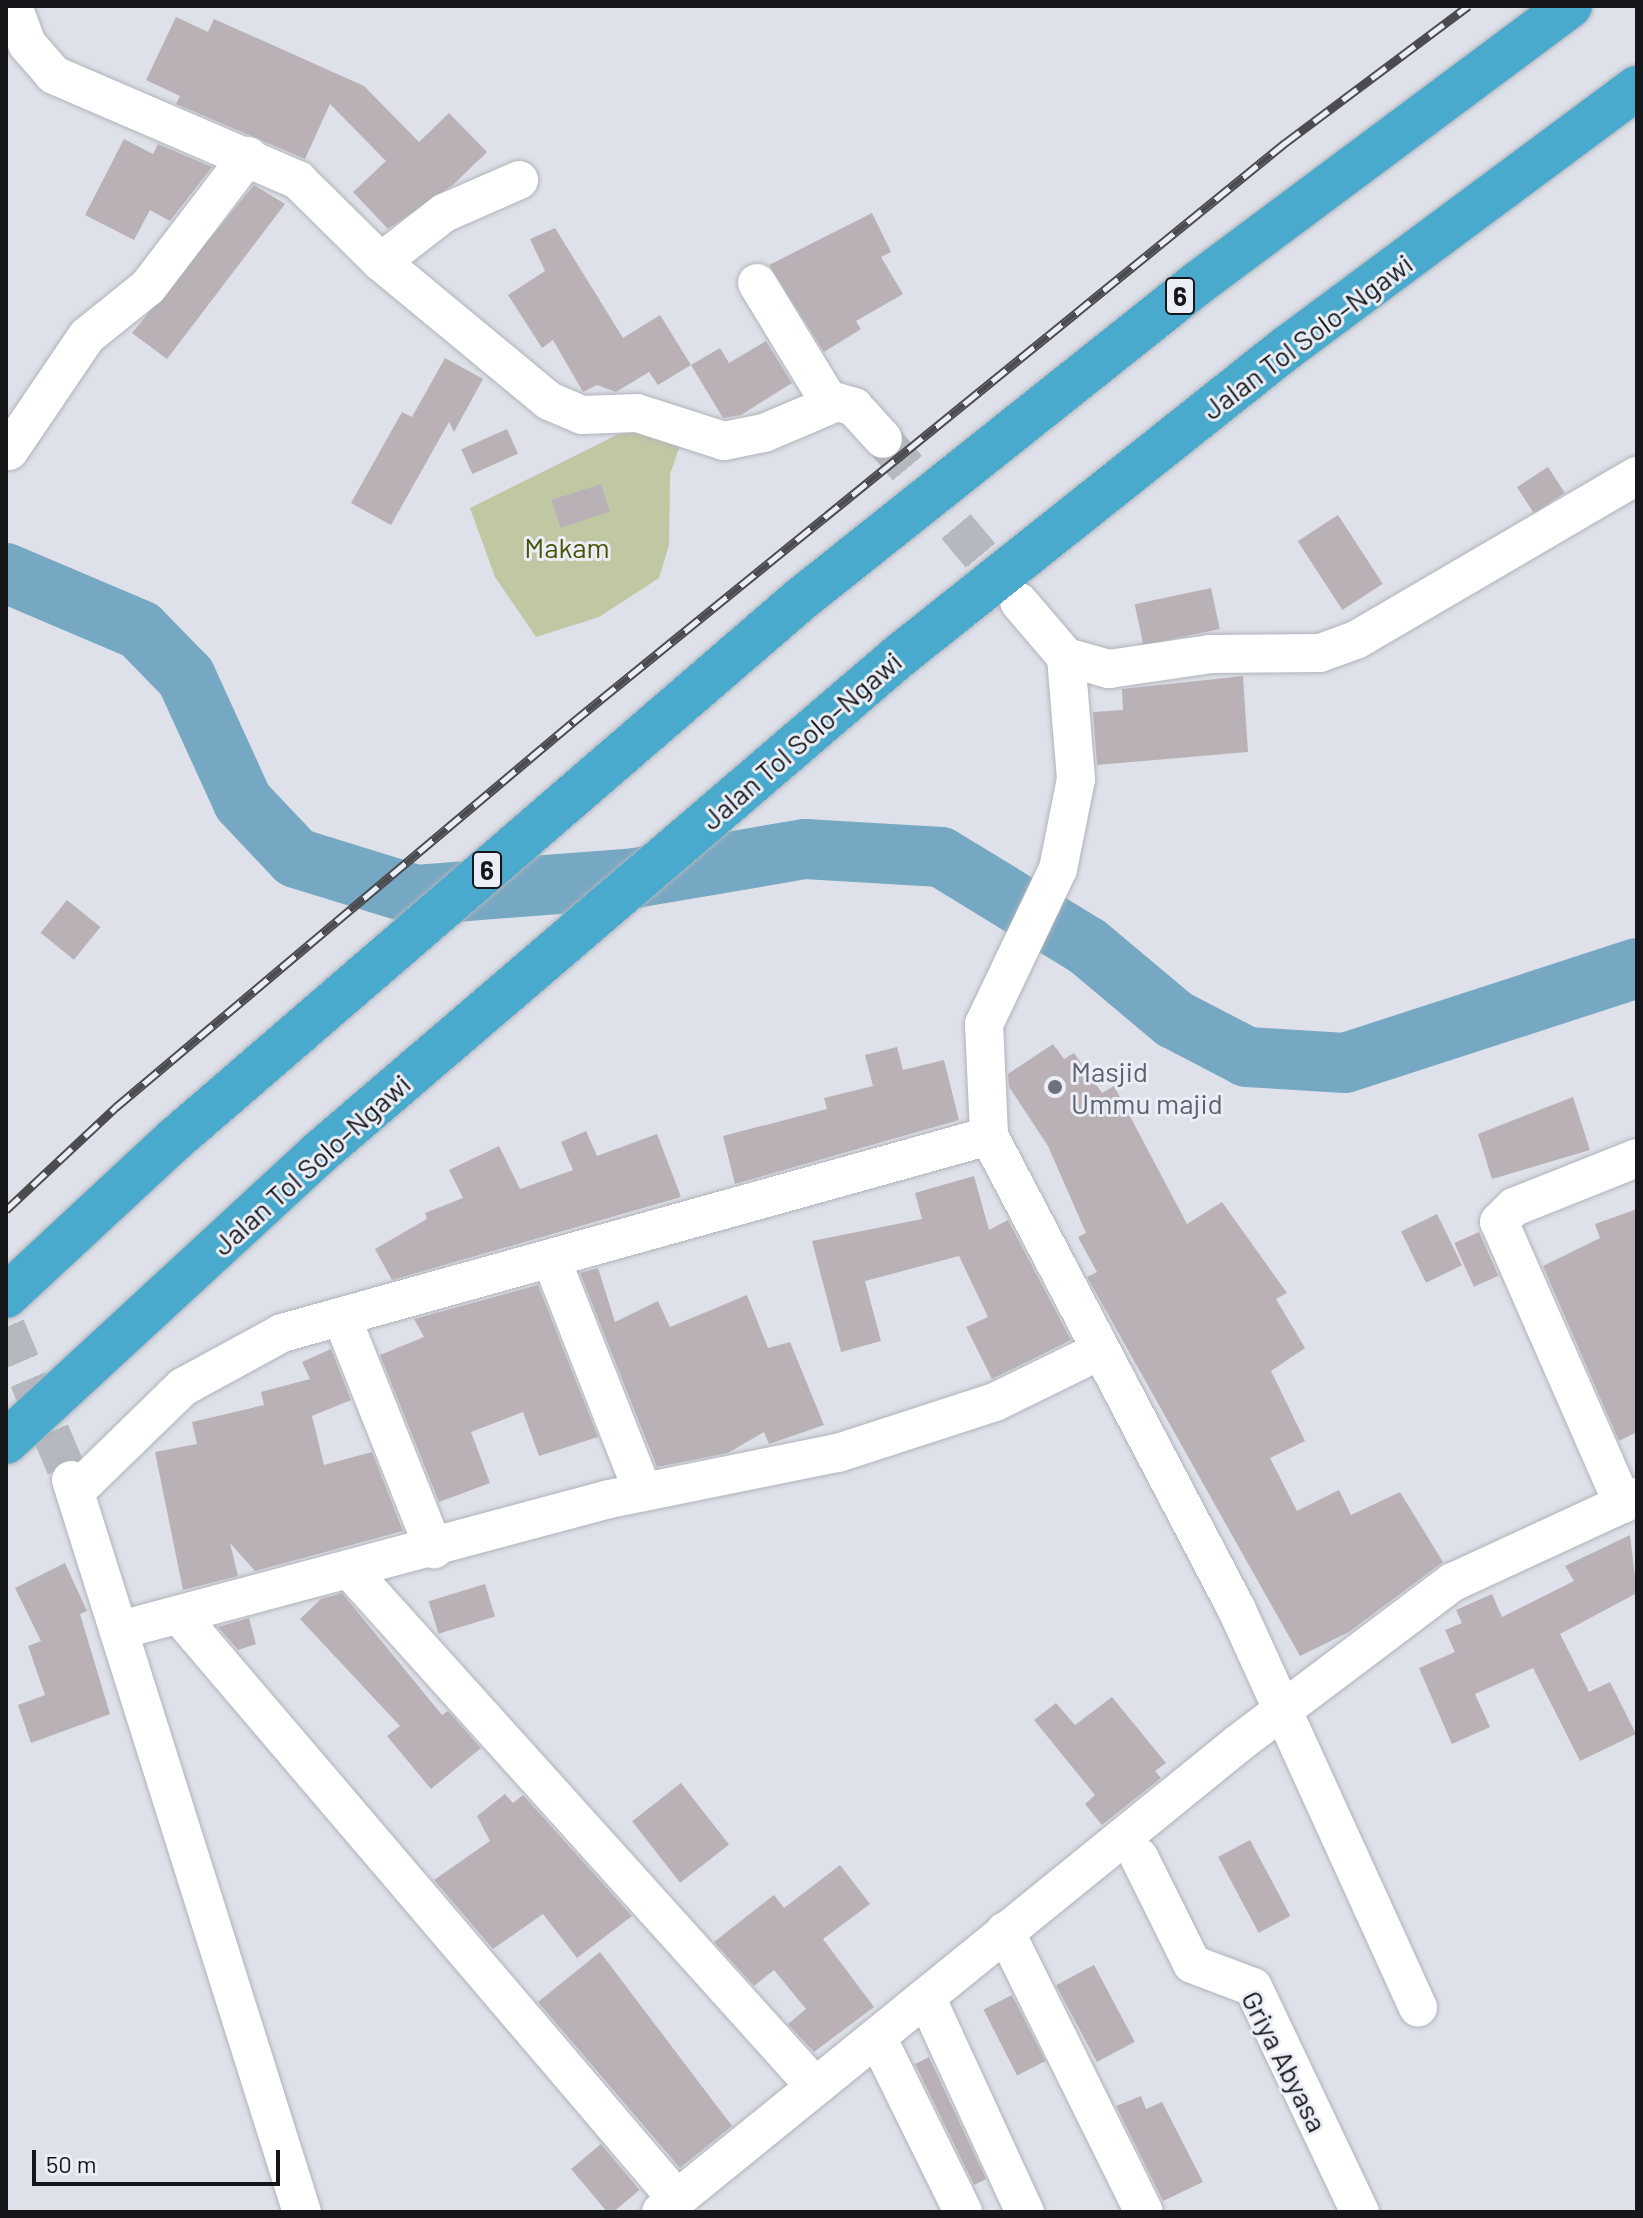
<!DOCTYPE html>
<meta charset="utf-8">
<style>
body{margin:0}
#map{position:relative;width:1643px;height:2218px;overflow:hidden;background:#dee1e9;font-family:Barlow,sans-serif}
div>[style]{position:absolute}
.green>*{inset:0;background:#bfc7a3}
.river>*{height:60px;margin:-30px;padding:0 30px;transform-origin:30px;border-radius:30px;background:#77a8c3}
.building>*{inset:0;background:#b9b1b6;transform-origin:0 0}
.minor-tunnel>*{height:38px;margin-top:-19px;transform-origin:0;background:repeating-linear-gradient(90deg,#b6b8bf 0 38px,transparent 0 57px)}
.roads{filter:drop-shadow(0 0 2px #b0b3ba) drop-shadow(0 0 2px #b0b3ba)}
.minor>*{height:38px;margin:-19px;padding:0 19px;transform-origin:19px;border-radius:19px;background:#fff}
.motorway>*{height:44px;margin:-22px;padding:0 22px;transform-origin:22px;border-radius:22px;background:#4aaace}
.rail>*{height:9px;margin-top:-4.5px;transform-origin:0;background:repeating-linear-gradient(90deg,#ebeef6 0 18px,#4b4c50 0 36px);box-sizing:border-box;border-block:2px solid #4b4c50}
.dots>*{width:22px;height:22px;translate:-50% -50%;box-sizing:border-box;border:4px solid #ebeef6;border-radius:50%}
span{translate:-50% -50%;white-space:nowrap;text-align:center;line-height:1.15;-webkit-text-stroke:6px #ebeef6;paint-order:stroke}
.shield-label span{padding:2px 6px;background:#ebeef6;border:2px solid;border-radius:6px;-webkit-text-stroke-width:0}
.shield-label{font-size:26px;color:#151619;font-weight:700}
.street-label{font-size:28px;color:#151619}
.park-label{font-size:28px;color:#495304}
.worship-label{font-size:28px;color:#5b616d}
.left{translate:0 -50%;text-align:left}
.frame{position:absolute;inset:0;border:8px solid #151619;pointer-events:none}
.scale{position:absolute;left:32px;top:2150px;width:248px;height:36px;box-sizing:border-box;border:4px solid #151619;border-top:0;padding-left:10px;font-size:24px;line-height:28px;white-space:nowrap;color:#151619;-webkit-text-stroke:6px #ebeef6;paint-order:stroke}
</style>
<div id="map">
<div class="green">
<div style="clip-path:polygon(635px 426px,682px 440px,670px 474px,669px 545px,659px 578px,599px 617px,536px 637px,495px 577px,470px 508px)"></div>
</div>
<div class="river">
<div style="left:6px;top:573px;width:146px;rotate:23deg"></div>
<div style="left:140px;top:630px;width:66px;rotate:45.6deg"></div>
<div style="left:186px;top:677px;width:137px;rotate:65.5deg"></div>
<div style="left:243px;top:802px;width:77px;rotate:46.6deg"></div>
<div style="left:296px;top:858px;width:126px;rotate:17.1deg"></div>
<div style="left:416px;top:895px;width:220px;rotate:-4.4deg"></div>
<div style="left:635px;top:878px;width:172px;rotate:-9.7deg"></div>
<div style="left:805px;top:849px;width:136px;rotate:3.4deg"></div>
<div style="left:941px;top:857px;width:171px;rotate:31.4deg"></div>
<div style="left:1087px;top:946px;width:114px;rotate:40deg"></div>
<div style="left:1174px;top:1019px;width:82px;rotate:27.5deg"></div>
<div style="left:1247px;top:1057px;width:98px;rotate:3.5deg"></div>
<div style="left:1345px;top:1063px;width:307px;rotate:-18deg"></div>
</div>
<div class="building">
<div style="clip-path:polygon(176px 17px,208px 32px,214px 19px,364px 86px,419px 142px,449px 113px,487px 152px,454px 184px,388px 229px,353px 192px,386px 161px,330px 104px,305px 159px,176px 104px,180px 96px,146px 80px)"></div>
<div style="clip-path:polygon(124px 139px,153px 154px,158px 144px,212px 167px,170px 221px,150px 210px,134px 240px,85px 215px)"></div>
<div style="clip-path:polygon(254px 185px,285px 204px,167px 359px,132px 333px)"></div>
<div style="clip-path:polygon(872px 213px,891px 252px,881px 257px,903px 294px,856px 321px,861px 329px,824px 352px,769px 265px)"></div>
<div style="clip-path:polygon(555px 228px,623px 338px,660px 315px,691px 365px,658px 385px,649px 372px,616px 392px,597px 385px,583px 392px,553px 340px,542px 348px,508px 295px,545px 271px,530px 239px)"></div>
<div style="clip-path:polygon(766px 341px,792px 383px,741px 415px,723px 418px,691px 365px,720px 348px,729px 363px)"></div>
<div style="clip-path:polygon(445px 358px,483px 379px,454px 432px,449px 422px,391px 525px,351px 503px,402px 412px,412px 417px)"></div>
<div style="left:507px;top:429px;width:27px;height:50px;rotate:66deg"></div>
<div style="left:1548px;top:467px;width:31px;height:37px;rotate:57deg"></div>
<div style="left:601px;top:484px;width:29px;height:52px;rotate:72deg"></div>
<div style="left:1338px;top:515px;width:82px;height:48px;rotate:57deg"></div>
<div style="left:1211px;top:588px;width:42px;height:78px;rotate:78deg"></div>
<div style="clip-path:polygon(1243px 676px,1248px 752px,1097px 765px,1093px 712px,1123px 710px,1122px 689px)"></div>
<div style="left:67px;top:900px;width:43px;height:42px;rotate:39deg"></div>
<div style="clip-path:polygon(1053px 1044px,1064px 1059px,1074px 1053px,1102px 1093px,1114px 1086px,1187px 1224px,1222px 1202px,1287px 1293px,1276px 1299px,1305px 1348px,1271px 1371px,1305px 1441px,1270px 1458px,1297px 1511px,1339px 1490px,1351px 1515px,1400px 1492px,1443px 1562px,1349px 1632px,1300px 1656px,1087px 1277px,1097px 1272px,1078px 1237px,1086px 1233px,1048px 1146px,1009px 1087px,1008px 1074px)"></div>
<div style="clip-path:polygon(897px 1047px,903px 1070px,944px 1060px,959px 1120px,735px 1184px,723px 1136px,827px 1109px,824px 1098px,873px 1086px,865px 1055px)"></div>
<div style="clip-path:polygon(1573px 1097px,1590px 1150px,1492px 1179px,1478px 1134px)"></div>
<div style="clip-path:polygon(586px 1131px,597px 1156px,657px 1134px,681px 1197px,392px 1280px,375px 1249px,427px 1219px,425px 1213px,463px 1198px,449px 1170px,499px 1146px,520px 1189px,573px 1170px,561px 1142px)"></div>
<div style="clip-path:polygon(974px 1176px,989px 1230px,1008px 1220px,1071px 1340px,992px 1379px,966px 1327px,988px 1317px,959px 1256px,865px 1281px,881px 1341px,841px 1352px,812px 1241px,922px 1219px,915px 1193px)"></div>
<div style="clip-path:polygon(1637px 1209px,1637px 1432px,1619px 1441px,1543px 1266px,1600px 1238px,1595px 1224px)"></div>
<div style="left:1437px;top:1214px;width:57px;height:40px;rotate:64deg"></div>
<div style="left:1479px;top:1232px;width:48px;height:27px;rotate:66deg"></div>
<div style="clip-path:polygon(598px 1268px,615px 1322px,658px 1301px,670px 1327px,747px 1295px,768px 1348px,790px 1342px,824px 1425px,769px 1444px,764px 1432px,728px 1453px,657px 1467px,580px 1273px)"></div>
<div style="clip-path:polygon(538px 1285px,598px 1437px,539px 1456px,523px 1412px,471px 1432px,490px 1483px,439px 1502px,380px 1355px,424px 1337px,414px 1319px)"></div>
<div style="clip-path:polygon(331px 1349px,351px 1400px,312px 1416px,324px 1465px,372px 1452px,403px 1531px,255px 1571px,230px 1543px,238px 1576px,183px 1590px,155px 1452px,197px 1444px,192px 1422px,264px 1405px,261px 1392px,310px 1379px,302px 1362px)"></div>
<div style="clip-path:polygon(1630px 1535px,1637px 1593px,1560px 1634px,1589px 1692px,1610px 1682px,1636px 1734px,1580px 1761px,1533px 1668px,1475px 1694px,1490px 1727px,1452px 1744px,1419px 1668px,1455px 1652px,1445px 1630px,1462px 1623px,1456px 1610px,1492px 1594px,1502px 1617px,1574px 1581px,1565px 1566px)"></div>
<div style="clip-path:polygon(65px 1563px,87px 1611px,80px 1614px,110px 1714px,31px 1743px,18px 1705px,45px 1695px,28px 1646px,41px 1641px,15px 1588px)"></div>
<div style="left:485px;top:1584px;width:34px;height:59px;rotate:73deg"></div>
<div style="clip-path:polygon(342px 1593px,442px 1715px,448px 1711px,481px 1748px,431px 1789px,387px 1736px,400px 1726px,300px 1619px,321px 1599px)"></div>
<div style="clip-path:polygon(249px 1618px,256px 1644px,238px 1650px,218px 1627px)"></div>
<div style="clip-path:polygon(1112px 1697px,1166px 1763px,1155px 1771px,1161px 1778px,1102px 1825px,1085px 1804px,1095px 1795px,1034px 1720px,1056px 1703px,1075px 1725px)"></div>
<div style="left:681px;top:1783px;width:78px;height:62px;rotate:52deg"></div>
<div style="clip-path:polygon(505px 1794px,513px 1803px,523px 1795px,632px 1916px,577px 1958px,543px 1914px,493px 1949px,434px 1880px,490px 1841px,477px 1816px)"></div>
<div style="left:1250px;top:1840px;width:86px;height:36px;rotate:62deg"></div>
<div style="clip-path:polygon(840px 1865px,870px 1904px,823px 1939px,874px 2007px,814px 2052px,788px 2024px,806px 2009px,774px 1970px,754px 1986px,714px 1942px,774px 1895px,784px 1908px)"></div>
<div style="clip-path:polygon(600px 1952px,732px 2126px,680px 2168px,538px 2002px)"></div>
<div style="left:1094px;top:1965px;width:87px;height:43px;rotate:62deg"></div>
<div style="left:1012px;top:1995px;width:74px;height:32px;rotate:63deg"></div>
<div style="clip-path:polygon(929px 2057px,986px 2179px,974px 2185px,915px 2064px)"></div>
<div style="clip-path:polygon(1141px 2096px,1146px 2109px,1162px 2102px,1203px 2182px,1163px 2201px,1116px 2106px)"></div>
<div style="left:601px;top:2144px;width:60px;height:39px;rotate:50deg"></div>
</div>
<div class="minor-tunnel">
<div style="left:883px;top:439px;width:209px;rotate:50.1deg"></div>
<div style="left:6px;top:1327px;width:166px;rotate:67deg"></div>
</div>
<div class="roads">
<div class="minor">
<div style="left:13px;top:6px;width:40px;rotate:69.8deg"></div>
<div style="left:27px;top:44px;width:41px;rotate:48.9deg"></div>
<div style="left:54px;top:75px;width:266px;rotate:23.3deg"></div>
<div style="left:298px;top:180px;width:117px;rotate:44.7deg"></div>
<div style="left:381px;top:262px;width:218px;rotate:39.6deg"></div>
<div style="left:549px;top:401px;width:36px;rotate:23deg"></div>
<div style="left:582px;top:415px;width:55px;rotate:-2.1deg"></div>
<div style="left:637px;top:413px;width:91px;rotate:17.8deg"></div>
<div style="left:724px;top:441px;width:41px;rotate:-11.3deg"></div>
<div style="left:764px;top:433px;width:79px;rotate:-23deg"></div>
<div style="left:837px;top:402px;width:18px;rotate:16deg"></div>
<div style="left:854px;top:407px;width:43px;rotate:47.8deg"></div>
<div style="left:381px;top:262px;width:80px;rotate:-37.9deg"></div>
<div style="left:444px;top:213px;width:82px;rotate:-23.7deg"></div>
<div style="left:757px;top:283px;width:140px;rotate:58.7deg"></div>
<div style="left:9px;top:451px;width:139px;rotate:-55.9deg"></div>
<div style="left:87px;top:336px;width:78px;rotate:-38.8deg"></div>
<div style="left:148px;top:287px;width:165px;rotate:-52.6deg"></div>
<div style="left:1019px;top:602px;width:72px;rotate:49.5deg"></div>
<div style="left:1066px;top:657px;width:45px;rotate:15.6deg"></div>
<div style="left:1109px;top:669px;width:102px;rotate:-8.4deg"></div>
<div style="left:1210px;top:654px;width:110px;rotate:-0.5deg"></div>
<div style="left:1320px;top:653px;width:38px;rotate:-20deg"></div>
<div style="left:1356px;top:640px;width:325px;rotate:-30.3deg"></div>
<div style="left:1066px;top:657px;width:122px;rotate:85.3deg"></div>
<div style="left:1076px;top:779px;width:92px;rotate:101.3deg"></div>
<div style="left:1058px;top:869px;width:172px;rotate:115.5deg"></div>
<div style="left:984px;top:1024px;width:112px;rotate:87.4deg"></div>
<div style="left:989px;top:1136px;width:533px;rotate:62.38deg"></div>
<div style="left:1236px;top:1608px;width:439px;rotate:65.5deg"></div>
<div style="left:552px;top:1261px;width:248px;rotate:68.5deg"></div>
<div style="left:342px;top:1318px;width:249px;rotate:68.3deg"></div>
<div style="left:71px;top:1480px;width:768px;rotate:72.49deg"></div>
<div style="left:75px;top:1492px;width:151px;rotate:-44.2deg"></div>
<div style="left:183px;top:1387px;width:113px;rotate:-28.6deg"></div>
<div style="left:282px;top:1333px;width:734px;rotate:-15.57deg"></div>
<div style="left:1623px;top:1504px;width:308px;rotate:-113.7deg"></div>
<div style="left:1499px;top:1222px;width:21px;rotate:-45deg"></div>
<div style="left:1514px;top:1207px;width:132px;rotate:-21.7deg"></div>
<div style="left:350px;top:1570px;width:690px;rotate:47.99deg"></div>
<div style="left:179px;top:1615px;width:766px;rotate:49.55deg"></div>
<div style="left:124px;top:1629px;width:502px;rotate:-15deg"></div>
<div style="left:609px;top:1499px;width:234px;rotate:-11.4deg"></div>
<div style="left:838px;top:1453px;width:165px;rotate:-18deg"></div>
<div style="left:995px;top:1402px;width:114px;rotate:-26.1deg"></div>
<div style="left:1139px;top:1857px;width:119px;rotate:63.6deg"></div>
<div style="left:1192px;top:1964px;width:65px;rotate:20.7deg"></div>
<div style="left:1253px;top:1987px;width:249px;rotate:64.6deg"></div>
<div style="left:1005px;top:1931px;width:313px;rotate:63.7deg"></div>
<div style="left:926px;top:1997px;width:237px;rotate:65.3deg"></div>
<div style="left:877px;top:2037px;width:195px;rotate:63.8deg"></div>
<div style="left:661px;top:2212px;width:744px;rotate:-39.06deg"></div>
<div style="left:1239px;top:1743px;width:268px;rotate:-37deg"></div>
<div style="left:1453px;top:1582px;width:203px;rotate:-24.8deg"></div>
</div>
<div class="motorway">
<div style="left:6px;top:1296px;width:229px;rotate:-42.9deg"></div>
<div style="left:174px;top:1140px;width:828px;rotate:-40.79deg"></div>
<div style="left:801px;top:599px;width:507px;rotate:-38.52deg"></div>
<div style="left:1198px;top:283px;width:464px;rotate:-36.7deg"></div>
<div style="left:6px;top:1442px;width:426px;rotate:-42.7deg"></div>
<div style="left:319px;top:1153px;width:762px;rotate:-40.58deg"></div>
<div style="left:898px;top:657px;width:498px;rotate:-38.5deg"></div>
<div style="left:1288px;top:347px;width:435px;rotate:-36.6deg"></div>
</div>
</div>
<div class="rail">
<div style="left:6px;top:1210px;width:151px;rotate:-43.1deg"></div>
<div style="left:116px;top:1107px;width:598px;rotate:-40.11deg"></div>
<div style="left:573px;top:722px;width:918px;rotate:-39.12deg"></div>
<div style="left:1285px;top:143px;width:229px;rotate:-36.8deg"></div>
</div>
<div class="dots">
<div style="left:1055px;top:1087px;background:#6b7280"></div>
</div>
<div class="shield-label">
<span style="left:1180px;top:296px">6</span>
<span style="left:487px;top:870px">6</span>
</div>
<div class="street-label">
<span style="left:1307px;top:336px;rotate:-37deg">Jalan Tol Solo–Ngawi</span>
<span style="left:801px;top:740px;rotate:-41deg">Jalan Tol Solo–Ngawi</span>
<span style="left:311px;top:1164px;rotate:-42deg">Jalan Tol Solo–Ngawi</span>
<span style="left:1285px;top:2061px;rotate:63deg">Griya Abyasa</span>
</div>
<div class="park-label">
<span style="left:567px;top:547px">Makam</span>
</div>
<div class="worship-label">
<span class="left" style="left:1071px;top:1087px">Masjid<br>Ummu majid</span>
</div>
<div class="frame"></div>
<div class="scale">50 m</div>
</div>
